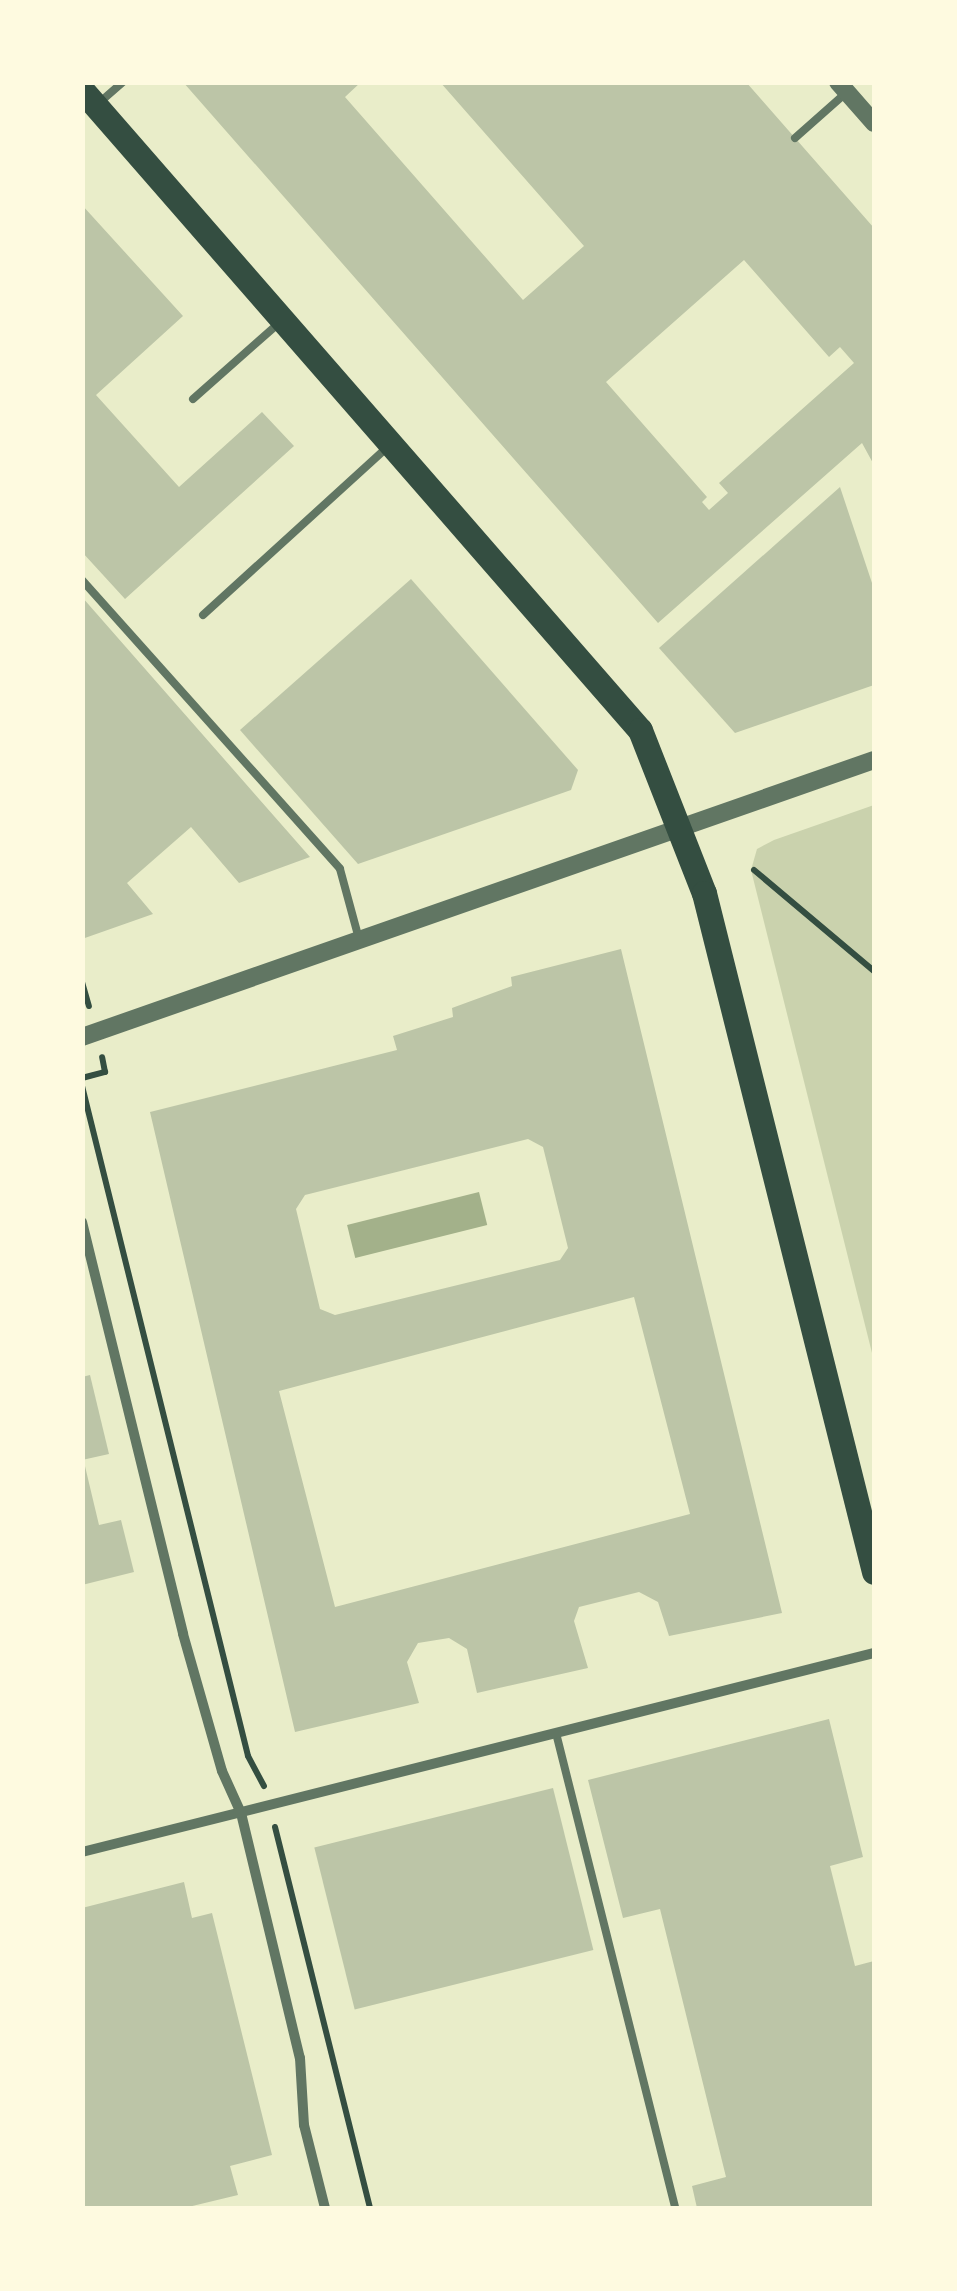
<!DOCTYPE html>
<style>
body{margin:0}
#map{position:relative;width:957px;height:2291px;overflow:hidden;background:#e9edc9;font-family:"Space Grotesk",sans-serif}
div>[style]{position:absolute}
.green>*{inset:0;background:#cad2ad}
.water>*{inset:0;background:#a3b18a;transform-origin:0 0}
.building>*{inset:0;background:#bcc5a7;transform-origin:0 0}
.path>*{height:6px;margin:-3px;padding:0 3px;transform-origin:3px;border-radius:3px;background:#344e41}
.service>*{height:8px;margin:-4px;padding:0 4px;transform-origin:4px;border-radius:4px;background:#617663}
.minor>*{height:10px;margin:-5px;padding:0 5px;transform-origin:5px;border-radius:5px;background:#617663}
.tertiary>*{height:18px;margin:-9px;padding:0 9px;transform-origin:9px;border-radius:9px;background:#617663}
.primary>*{height:25px;margin:-12.5px;padding:0 12.5px;transform-origin:12.5px;border-radius:12.5px;background:#344e41}
span{translate:-50% -50%;white-space:nowrap;text-align:center;line-height:1.15;-webkit-text-stroke:10px #fefae0;paint-order:stroke}
.frame{position:absolute;inset:0;border:85px solid #fefae0;pointer-events:none}
</style>
<div id="map">
<div class="green">
<div style="clip-path:polygon(874px 805px,874px 1361px,751px 870px,757px 849px,774px 840px)"></div>
</div>
<div class="water">
<div style="left:479px;top:1192px;width:34px;height:136px;rotate:76deg"></div>
</div>
<div class="building">
<div style="clip-path:polygon(evenodd,183px 82px,361px 82px,345px 97px,523px 300px,584px 246px,440px 82px,746px 82px,874px 228px,874px 465px,862px 443px,658px 623px,183px 82px,744px 260px,829px 357px,840px 347px,854px 363px,719px 483px,728px 493px,709px 510px,702px 502px,707px 497px,606px 382px,744px 260px)"></div>
<div style="clip-path:polygon(82px 205px,183px 316px,96px 395px,179px 487px,262px 412px,294px 446px,125px 599px,82px 552px)"></div>
<div style="clip-path:polygon(840px 487px,874px 589px,874px 685px,735px 733px,659px 648px)"></div>
<div style="clip-path:polygon(411px 579px,578px 770px,571px 790px,358px 864px,240px 730px)"></div>
<div style="clip-path:polygon(82px 597px,310px 857px,239px 883px,191px 827px,127px 883px,153px 914px,82px 939px)"></div>
<div style="clip-path:polygon(evenodd,621px 949px,782px 1613px,669px 1636px,658px 1602px,639px 1592px,579px 1607px,574px 1621px,588px 1668px,477px 1693px,467px 1649px,449px 1638px,418px 1643px,407px 1662px,419px 1703px,295px 1732px,150px 1112px,397px 1050px,393px 1036px,453px 1017px,452px 1008px,512px 986px,511px 977px,621px 949px,528px 1139px,543px 1147px,568px 1248px,560px 1260px,335px 1315px,320px 1309px,296px 1209px,305px 1195px,528px 1139px,621px 949px,634px 1297px,690px 1514px,335px 1607px,279px 1391px,634px 1297px)"></div>
<div style="clip-path:polygon(90px 1375px,109px 1454px,82px 1460px,82px 1377px)"></div>
<div style="clip-path:polygon(84px 1462px,99px 1525px,121px 1520px,134px 1572px,82px 1585px)"></div>
<div style="clip-path:polygon(829px 1719px,863px 1857px,830px 1866px,855px 1966px,874px 1961px,874px 2208px,697px 2208px,692px 2186px,726px 2177px,660px 1909px,623px 1918px,588px 1780px)"></div>
<div style="left:553px;top:1788px;width:167px;height:246px;rotate:76deg"></div>
<div style="clip-path:polygon(184px 1882px,192px 1918px,212px 1913px,272px 2155px,230px 2166px,238px 2195px,184px 2208px,82px 2208px,82px 1908px)"></div>
</div>
<div class="path">
<div style="left:754px;top:870px;width:157px;rotate:40.1deg"></div>
<div style="left:82px;top:982px;width:25px;rotate:74deg"></div>
<div style="left:82px;top:1078px;width:24px;rotate:-15deg"></div>
<div style="left:105px;top:1072px;width:15px;rotate:-101deg"></div>
<div style="left:82px;top:1086px;width:690px;rotate:76.08deg"></div>
<div style="left:248px;top:1756px;width:34px;rotate:62deg"></div>
<div style="left:275px;top:1827px;width:393px;rotate:76deg"></div>
</div>
<div class="service">
<div style="left:100px;top:102px;width:30px;rotate:-41deg"></div>
<div style="left:795px;top:138px;width:69px;rotate:-41.5deg"></div>
<div style="left:193px;top:399px;width:116px;rotate:-41.5deg"></div>
<div style="left:82px;top:580px;width:387px;rotate:48.2deg"></div>
<div style="left:340px;top:869px;width:73px;rotate:74.8deg"></div>
<div style="left:203px;top:615px;width:251px;rotate:-42.3deg"></div>
<div style="left:556px;top:1733px;width:490px;rotate:75.9deg"></div>
</div>
<div class="minor">
<div style="left:82px;top:1222px;width:424px;rotate:76.2deg"></div>
<div style="left:183px;top:1634px;width:142px;rotate:74.1deg"></div>
<div style="left:222px;top:1771px;width:46px;rotate:65.7deg"></div>
<div style="left:241px;top:1813px;width:252px;rotate:76.5deg"></div>
<div style="left:300px;top:2058px;width:67px;rotate:86.6deg"></div>
<div style="left:304px;top:2125px;width:86px;rotate:75.8deg"></div>
<div style="left:82px;top:1852px;width:817px;rotate:-14.1deg"></div>
</div>
<div class="tertiary">
<div style="left:838px;top:82px;width:55px;rotate:48.7deg"></div>
<div style="left:82px;top:1037px;width:839px;rotate:-19.28deg"></div>
</div>
<div class="primary">
<div style="left:82px;top:90px;width:849px;rotate:48.92deg"></div>
<div style="left:640px;top:730px;width:175px;rotate:68.6deg"></div>
<div style="left:704px;top:893px;width:700px;rotate:75.94deg"></div>
</div>
<div class="frame"></div>
</div>
